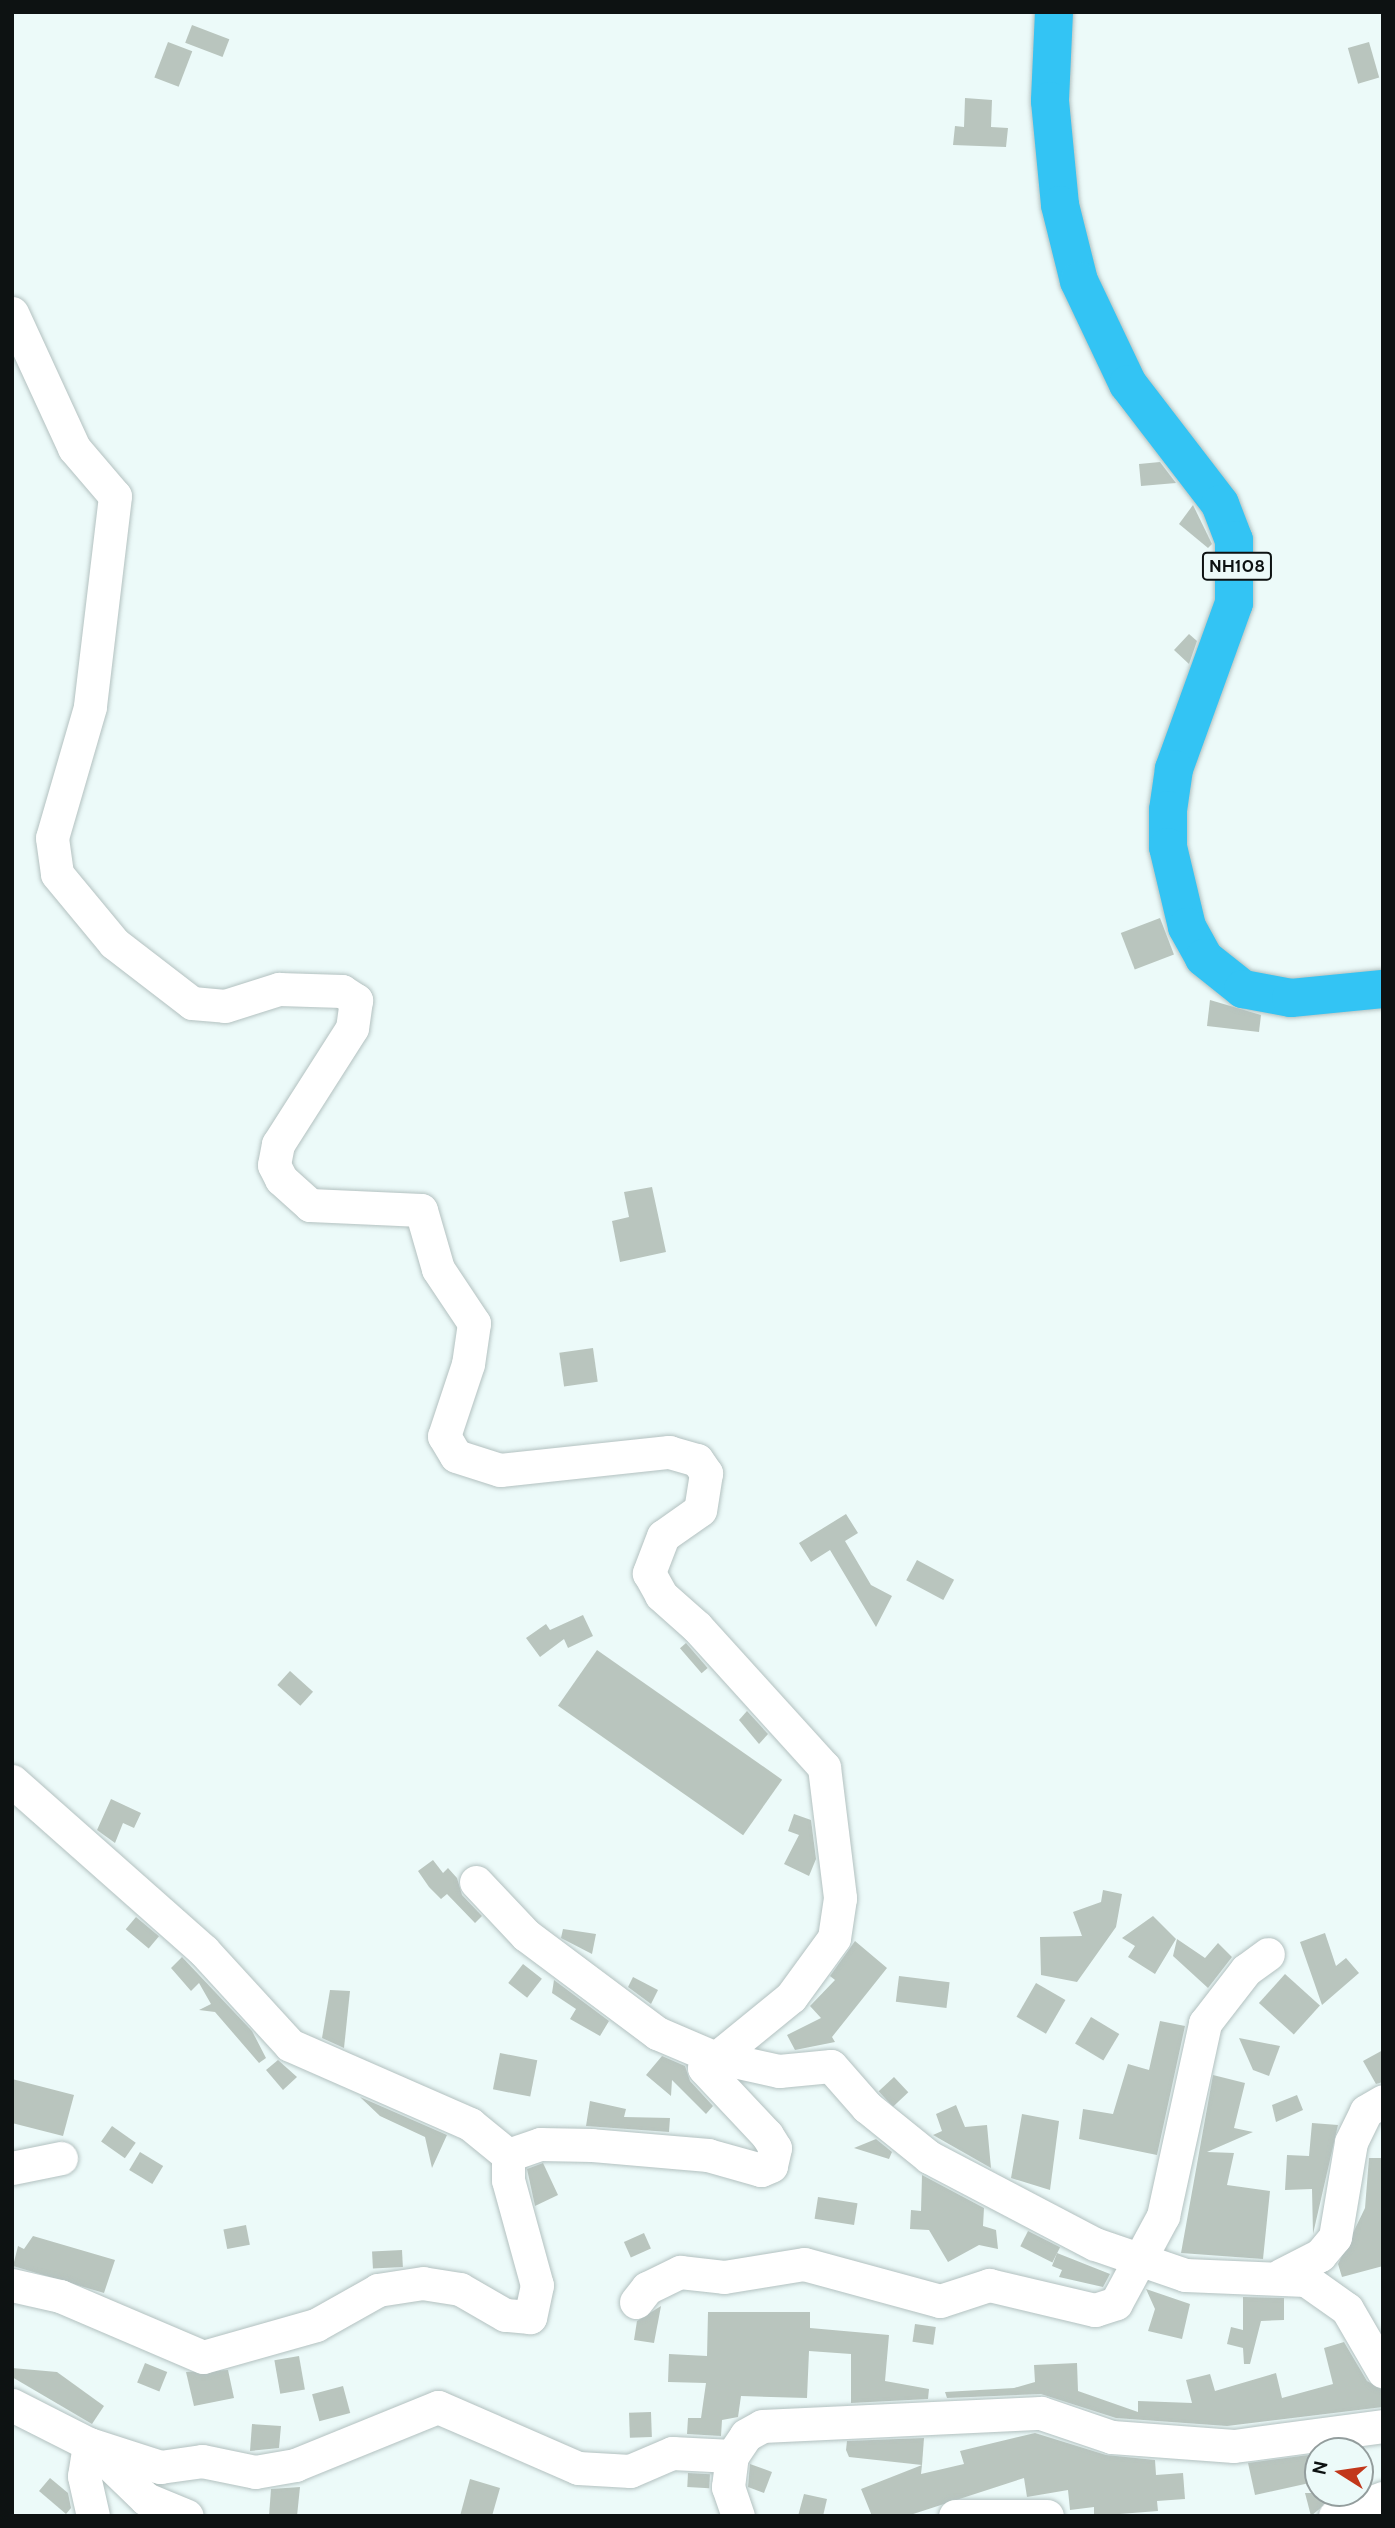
<!DOCTYPE html>
<style>
body{margin:0}
#map{position:relative;width:1395px;height:2528px;overflow:hidden;background:#ecfaf9;font-family:Cabin,sans-serif}
div>[style]{position:absolute}
.building>*{inset:0;background:#b9c5be;transform-origin:0 0}
.roads{filter:drop-shadow(0 0 2px #b3c1c0) drop-shadow(0 0 2px #b3c1c0)}
.minor>*{height:33px;margin:-16.5px;padding:0 16.5px;transform-origin:16.5px;border-radius:16.5px;background:#fff}
.highway>*{height:38px;margin:-19px;padding:0 19px;transform-origin:19px;border-radius:19px;background:#33c4f4}
span{translate:-50% -50%;white-space:nowrap;text-align:center;line-height:1.15;-webkit-text-stroke:6px #ecfaf9;paint-order:stroke}
.shield-label span{padding:2px 5px;background:#ecfaf9;border:2px solid;border-radius:5px;-webkit-text-stroke-width:0}
.shield-label{font-size:18px;color:#0d1212;font-weight:700}
.frame{position:absolute;inset:0;border:14px solid #0d1212;pointer-events:none}
.north{position:absolute;left:1304px;top:2437px;width:70px;height:70px;box-sizing:border-box;background:#ecfaf9;border:2px solid #939d9d;border-radius:50%;rotate:282deg;font-size:19px;font-weight:700;line-height:28px;text-align:center;color:#0d1212}
.north::after{content:'';display:block;margin:auto;width:24px;height:32px;background:#c2371b;clip-path:polygon(50% 0,100% 100%,50% 72%,0 100%)}
</style>
<div id="map">
<div class="building">
<div style="left:192px;top:25px;width:40px;height:19px;rotate:21deg"></div>
<div style="left:168px;top:42px;width:26px;height:38px;rotate:21deg"></div>
<div style="left:1369px;top:42px;width:37px;height:22px;rotate:74deg"></div>
<div style="clip-path:polygon(965px 98px,992px 100px,991px 127px,1008px 128px,1006px 147px,953px 145px,955px 126px,964px 127px)"></div>
<div style="clip-path:polygon(1160px 462px,1176px 483px,1141px 486px,1139px 464px)"></div>
<div style="clip-path:polygon(1193px 505px,1212px 544px,1208px 548px,1179px 524px)"></div>
<div style="clip-path:polygon(1189px 634px,1197px 641px,1189px 664px,1174px 650px)"></div>
<div style="left:1160px;top:918px;width:39px;height:42px;rotate:69deg"></div>
<div style="clip-path:polygon(1210px 1000px,1261px 1015px,1259px 1032px,1207px 1026px)"></div>
<div style="clip-path:polygon(652px 1187px,666px 1252px,620px 1262px,612px 1221px,629px 1217px,624px 1192px)"></div>
<div style="left:593px;top:1348px;width:34px;height:34px;rotate:82deg"></div>
<div style="clip-path:polygon(846px 1514px,858px 1533px,845px 1541px,871px 1585px,892px 1596px,876px 1627px,830px 1550px,811px 1562px,799px 1543px)"></div>
<div style="left:917px;top:1560px;width:42px;height:23px;rotate:28deg"></div>
<div style="clip-path:polygon(583px 1615px,593px 1636px,568px 1648px,564px 1639px,540px 1657px,526px 1638px,546px 1624px,550px 1630px)"></div>
<div style="left:686px;top:1643px;width:33px;height:8px;rotate:49deg"></div>
<div style="left:597px;top:1650px;width:226px;height:68px;rotate:35deg"></div>
<div style="left:290px;top:1671px;width:31px;height:19px;rotate:42deg"></div>
<div style="clip-path:polygon(747px 1711px,768px 1734px,759px 1744px,739px 1720px)"></div>
<div style="clip-path:polygon(111px 1799px,141px 1813px,134px 1828px,123px 1823px,115px 1843px,97px 1830px)"></div>
<div style="clip-path:polygon(794px 1814px,811px 1820px,816px 1859px,809px 1876px,784px 1864px,799px 1835px,788px 1831px)"></div>
<div style="clip-path:polygon(433px 1860px,443px 1873px,448px 1868px,457px 1878px,462px 1895px,482px 1916px,475px 1923px,447px 1894px,441px 1899px,429px 1887px,418px 1871px)"></div>
<div style="clip-path:polygon(1103px 1890px,1122px 1894px,1116px 1927px,1077px 1982px,1041px 1975px,1040px 1937px,1082px 1936px,1073px 1912px,1101px 1902px)"></div>
<div style="clip-path:polygon(1153px 1916px,1176px 1939px,1155px 1974px,1128px 1957px,1135px 1946px,1122px 1938px)"></div>
<div style="left:136px;top:1917px;width:30px;height:16px;rotate:40deg"></div>
<div style="clip-path:polygon(563px 1929px,596px 1934px,592px 1954px,561px 1938px)"></div>
<div style="clip-path:polygon(1325px 1933px,1336px 1966px,1346px 1958px,1359px 1973px,1322px 2005px,1300px 1942px)"></div>
<div style="clip-path:polygon(1177px 1939px,1205px 1958px,1218px 1943px,1232px 1957px,1208px 1988px,1173px 1956px)"></div>
<div style="clip-path:polygon(855px 1941px,887px 1968px,832px 2037px,835px 2042px,795px 2050px,787px 2035px,821px 2018px,810px 2006px,835px 1980px,830px 1976px)"></div>
<div style="clip-path:polygon(182px 1957px,252px 2031px,266px 2058px,259px 2063px,215px 2012px,199px 2010px,211px 2004px,199px 1983px,191px 1991px,171px 1968px)"></div>
<div style="left:523px;top:1964px;width:24px;height:24px;rotate:38deg"></div>
<div style="left:1285px;top:1974px;width:47px;height:39px;rotate:42deg"></div>
<div style="left:899px;top:1976px;width:51px;height:26px;rotate:7deg"></div>
<div style="clip-path:polygon(633px 1977px,658px 1990px,651px 2004px,628px 1987px)"></div>
<div style="clip-path:polygon(554px 1980px,609px 2021px,600px 2036px,570px 2019px,576px 2009px,552px 1993px)"></div>
<div style="left:1036px;top:1983px;width:34px;height:39px;rotate:30deg"></div>
<div style="clip-path:polygon(330px 1990px,350px 1991px,344px 2048px,322px 2038px)"></div>
<div style="left:1091px;top:2017px;width:33px;height:31px;rotate:31deg"></div>
<div style="clip-path:polygon(1160px 2021px,1185px 2026px,1157px 2155px,1079px 2139px,1083px 2109px,1113px 2114px,1128px 2064px,1149px 2070px)"></div>
<div style="clip-path:polygon(1239px 2038px,1280px 2046px,1269px 2076px,1253px 2070px)"></div>
<div style="clip-path:polygon(1383px 2050px,1383px 2082px,1376px 2084px,1363px 2061px)"></div>
<div style="left:500px;top:2053px;width:38px;height:37px;rotate:11deg"></div>
<div style="clip-path:polygon(662px 2056px,685px 2066px,690px 2081px,713px 2106px,706px 2114px,672px 2080px,671px 2096px,646px 2075px)"></div>
<div style="clip-path:polygon(278px 2060px,297px 2077px,283px 2090px,266px 2070px)"></div>
<div style="clip-path:polygon(1213px 2075px,1245px 2083px,1234px 2128px,1253px 2132px,1207px 2152px,1234px 2153px,1227px 2185px,1270px 2191px,1263px 2259px,1181px 2253px)"></div>
<div style="left:894px;top:2077px;width:21px;height:21px;rotate:47deg"></div>
<div style="clip-path:polygon(12px 2079px,74px 2095px,63px 2136px,12px 2123px)"></div>
<div style="clip-path:polygon(1297px 2095px,1303px 2110px,1276px 2122px,1272px 2105px)"></div>
<div style="clip-path:polygon(360px 2097px,447px 2135px,432px 2168px,425px 2137px,380px 2116px)"></div>
<div style="clip-path:polygon(590px 2101px,626px 2109px,624px 2117px,670px 2118px,669px 2132px,586px 2126px)"></div>
<div style="clip-path:polygon(956px 2105px,965px 2127px,987px 2125px,991px 2168px,933px 2135px,942px 2131px,936px 2114px)"></div>
<div style="clip-path:polygon(1022px 2114px,1059px 2121px,1050px 2190px,1011px 2178px)"></div>
<div style="clip-path:polygon(1312px 2123px,1338px 2125px,1313px 2234px,1312px 2189px,1285px 2190px,1287px 2155px,1309px 2156px)"></div>
<div style="left:112px;top:2126px;width:29px;height:19px;rotate:35deg"></div>
<div style="clip-path:polygon(876px 2139px,892px 2152px,889px 2159px,854px 2148px)"></div>
<div style="left:140px;top:2152px;width:27px;height:21px;rotate:31deg"></div>
<div style="clip-path:polygon(1369px 2158px,1383px 2158px,1383px 2266px,1342px 2277px,1338px 2264px,1365px 2208px)"></div>
<div style="clip-path:polygon(543px 2163px,558px 2195px,535px 2206px,527px 2169px)"></div>
<div style="clip-path:polygon(922px 2175px,984px 2208px,983px 2226px,996px 2230px,998px 2249px,979px 2245px,948px 2262px,929px 2230px,910px 2229px,911px 2210px,921px 2211px)"></div>
<div style="left:818px;top:2197px;width:40px;height:22px;rotate:9deg"></div>
<div style="left:246px;top:2225px;width:20px;height:23px;rotate:79deg"></div>
<div style="left:1028px;top:2231px;width:36px;height:17px;rotate:27deg"></div>
<div style="left:644px;top:2233px;width:17px;height:22px;rotate:66deg"></div>
<div style="clip-path:polygon(33px 2236px,115px 2260px,104px 2293px,13px 2266px,18px 2246px,24px 2249px)"></div>
<div style="left:402px;top:2250px;width:17px;height:30px;rotate:87deg"></div>
<div style="clip-path:polygon(1057px 2253px,1110px 2274px,1103px 2287px,1059px 2277px,1062px 2270px,1052px 2266px)"></div>
<div style="clip-path:polygon(1146px 2289px,1190px 2304px,1182px 2339px,1148px 2331px,1155px 2309px)"></div>
<div style="clip-path:polygon(1243px 2297px,1284px 2298px,1284px 2320px,1261px 2321px,1250px 2364px,1244px 2364px,1243px 2348px,1227px 2344px,1231px 2327px,1243px 2330px)"></div>
<div style="clip-path:polygon(661px 2306px,654px 2343px,634px 2340px,637px 2321px)"></div>
<div style="clip-path:polygon(708px 2312px,810px 2312px,810px 2328px,889px 2335px,885px 2381px,929px 2389px,928px 2399px,851px 2403px,851px 2354px,809px 2351px,807px 2398px,741px 2396px,738px 2417px,722px 2420px,721px 2436px,687px 2434px,688px 2418px,701px 2418px,706px 2383px,668px 2382px,669px 2354px,707px 2356px)"></div>
<div style="left:915px;top:2324px;width:21px;height:18px;rotate:8deg"></div>
<div style="clip-path:polygon(1344px 2342px,1367px 2381px,1383px 2390px,1383px 2407px,1227px 2426px,1116px 2418px,1041px 2394px,947px 2398px,945px 2392px,1014px 2388px,1035px 2382px,1034px 2365px,1077px 2363px,1078px 2391px,1138px 2412px,1138px 2401px,1192px 2403px,1186px 2380px,1210px 2374px,1215px 2391px,1276px 2373px,1282px 2398px,1333px 2384px,1324px 2348px)"></div>
<div style="left:299px;top:2356px;width:34px;height:25px;rotate:80deg"></div>
<div style="left:145px;top:2363px;width:24px;height:21px;rotate:22deg"></div>
<div style="clip-path:polygon(12px 2368px,57px 2372px,104px 2406px,92px 2424px,12px 2377px)"></div>
<div style="clip-path:polygon(228px 2370px,234px 2398px,194px 2406px,186px 2372px)"></div>
<div style="left:343px;top:2386px;width:28px;height:32px;rotate:75deg"></div>
<div style="left:651px;top:2412px;width:25px;height:22px;rotate:88deg"></div>
<div style="clip-path:polygon(252px 2424px,281px 2426px,279px 2448px,250px 2451px)"></div>
<div style="clip-path:polygon(1035px 2433px,1106px 2455px,1155px 2460px,1156px 2475px,1183px 2473px,1185px 2499px,1157px 2501px,1158px 2511px,1094px 2516px,1094px 2507px,1070px 2510px,1068px 2490px,1027px 2497px,1024px 2478px,907px 2516px,872px 2516px,861px 2489px,922px 2465px,921px 2474px,964px 2464px,960px 2451px)"></div>
<div style="clip-path:polygon(924px 2438px,922px 2465px,849px 2457px,846px 2450px,847px 2441px)"></div>
<div style="clip-path:polygon(1309px 2455px,1314px 2482px,1255px 2495px,1248px 2463px)"></div>
<div style="clip-path:polygon(750px 2464px,772px 2472px,764px 2493px,748px 2487px)"></div>
<div style="left:688px;top:2473px;width:22px;height:14px;rotate:3deg"></div>
<div style="clip-path:polygon(50px 2478px,68px 2493px,71px 2508px,66px 2514px,39px 2491px)"></div>
<div style="clip-path:polygon(470px 2479px,500px 2488px,492px 2516px,460px 2516px)"></div>
<div style="clip-path:polygon(300px 2487px,297px 2516px,269px 2516px,271px 2489px)"></div>
<div style="clip-path:polygon(1305px 2493px,1336px 2493px,1336px 2495px,1311px 2516px)"></div>
<div style="clip-path:polygon(804px 2494px,827px 2499px,823px 2516px,798px 2516px)"></div>
</div>
<div class="roads">
<div class="minor">
<div style="left:12px;top:313px;width:149px;rotate:65.3deg"></div>
<div style="left:74px;top:448px;width:63px;rotate:49.5deg"></div>
<div style="left:115px;top:496px;width:212px;rotate:96.8deg"></div>
<div style="left:90px;top:707px;width:136px;rotate:106.2deg"></div>
<div style="left:52px;top:838px;width:36px;rotate:82deg"></div>
<div style="left:57px;top:874px;width:89px;rotate:50.4deg"></div>
<div style="left:114px;top:943px;width:98px;rotate:37.6deg"></div>
<div style="left:192px;top:1003px;width:33px;rotate:5deg"></div>
<div style="left:225px;top:1006px;width:57px;rotate:-17.5deg"></div>
<div style="left:279px;top:989px;width:63px;rotate:1.8deg"></div>
<div style="left:342px;top:991px;width:17px;rotate:33deg"></div>
<div style="left:356px;top:1000px;width:28px;rotate:98deg"></div>
<div style="left:352px;top:1028px;width:138px;rotate:122.5deg"></div>
<div style="left:278px;top:1144px;width:21px;rotate:101deg"></div>
<div style="left:274px;top:1165px;width:16px;rotate:63deg"></div>
<div style="left:281px;top:1179px;width:39px;rotate:42deg"></div>
<div style="left:310px;top:1205px;width:111px;rotate:2.6deg"></div>
<div style="left:421px;top:1210px;width:61px;rotate:73.9deg"></div>
<div style="left:438px;top:1269px;width:65px;rotate:56.3deg"></div>
<div style="left:474px;top:1323px;width:41px;rotate:98.3deg"></div>
<div style="left:468px;top:1364px;width:76px;rotate:108.4deg"></div>
<div style="left:444px;top:1436px;width:23px;rotate:59deg"></div>
<div style="left:456px;top:1456px;width:46px;rotate:17.7deg"></div>
<div style="left:500px;top:1470px;width:170px;rotate:-6.1deg"></div>
<div style="left:669px;top:1452px;width:29px;rotate:16deg"></div>
<div style="left:697px;top:1460px;width:16px;rotate:55deg"></div>
<div style="left:706px;top:1473px;width:37px;rotate:99deg"></div>
<div style="left:700px;top:1510px;width:45px;rotate:144.9deg"></div>
<div style="left:663px;top:1536px;width:40px;rotate:111deg"></div>
<div style="left:649px;top:1573px;width:25px;rotate:61deg"></div>
<div style="left:661px;top:1595px;width:48px;rotate:41.6deg"></div>
<div style="left:697px;top:1627px;width:189px;rotate:47.8deg"></div>
<div style="left:824px;top:1767px;width:132px;rotate:83deg"></div>
<div style="left:840px;top:1898px;width:40px;rotate:98.5deg"></div>
<div style="left:834px;top:1938px;width:73px;rotate:126.1deg"></div>
<div style="left:791px;top:1997px;width:112px;rotate:140.8deg"></div>
<div style="left:704px;top:2068px;width:92px;rotate:46.8deg"></div>
<div style="left:767px;top:2135px;width:15px;rotate:58deg"></div>
<div style="left:775px;top:2148px;width:18px;rotate:103deg"></div>
<div style="left:771px;top:2166px;width:11px;rotate:158deg"></div>
<div style="left:761px;top:2170px;width:55px;rotate:-164.2deg"></div>
<div style="left:708px;top:2155px;width:116px;rotate:-175.1deg"></div>
<div style="left:592px;top:2145px;width:52px;rotate:-178.9deg"></div>
<div style="left:540px;top:2144px;width:34px;rotate:161deg"></div>
<div style="left:508px;top:2155px;width:25px;rotate:90deg"></div>
<div style="left:508px;top:2180px;width:109px;rotate:74.6deg"></div>
<div style="left:537px;top:2285px;width:33px;rotate:102deg"></div>
<div style="left:530px;top:2317px;width:25px;rotate:-175deg"></div>
<div style="left:505px;top:2315px;width:52px;rotate:-150deg"></div>
<div style="left:460px;top:2289px;width:37px;rotate:-171deg"></div>
<div style="left:423px;top:2283px;width:46px;rotate:171.2deg"></div>
<div style="left:378px;top:2290px;width:71px;rotate:150.6deg"></div>
<div style="left:316px;top:2325px;width:117px;rotate:164.2deg"></div>
<div style="left:203px;top:2357px;width:155px;rotate:-156.9deg"></div>
<div style="left:60px;top:2296px;width:49px;rotate:-167.1deg"></div>
<div style="left:12px;top:1781px;width:256px;rotate:41.5deg"></div>
<div style="left:204px;top:1951px;width:127px;rotate:47.5deg"></div>
<div style="left:290px;top:2045px;width:197px;rotate:23.7deg"></div>
<div style="left:470px;top:2124px;width:49px;rotate:39.2deg"></div>
<div style="left:476px;top:1882px;width:73px;rotate:46.7deg"></div>
<div style="left:526px;top:1935px;width:164px;rotate:36.8deg"></div>
<div style="left:657px;top:2033px;width:59px;rotate:23.1deg"></div>
<div style="left:711px;top:2056px;width:70px;rotate:12.4deg"></div>
<div style="left:779px;top:2071px;width:52px;rotate:-5.5deg"></div>
<div style="left:831px;top:2066px;width:55px;rotate:48.7deg"></div>
<div style="left:867px;top:2107px;width:80px;rotate:38.9deg"></div>
<div style="left:929px;top:2157px;width:187px;rotate:27.7deg"></div>
<div style="left:1095px;top:2244px;width:95px;rotate:19deg"></div>
<div style="left:1185px;top:2275px;width:121px;rotate:2.4deg"></div>
<div style="left:1306px;top:2280px;width:50px;rotate:35.3deg"></div>
<div style="left:1347px;top:2309px;width:72px;rotate:59.9deg"></div>
<div style="left:12px;top:2168px;width:50px;rotate:-11.5deg"></div>
<div style="left:1281px;top:2275px;width:44px;rotate:-27.1deg"></div>
<div style="left:1320px;top:2255px;width:23px;rotate:-50deg"></div>
<div style="left:1335px;top:2237px;width:96px;rotate:-80.4deg"></div>
<div style="left:1351px;top:2142px;width:34px;rotate:-64deg"></div>
<div style="left:1366px;top:2111px;width:20px;rotate:-30deg"></div>
<div style="left:636px;top:2302px;width:18px;rotate:-52deg"></div>
<div style="left:647px;top:2288px;width:37px;rotate:-26deg"></div>
<div style="left:680px;top:2272px;width:44px;rotate:6.5deg"></div>
<div style="left:724px;top:2277px;width:81px;rotate:-9.2deg"></div>
<div style="left:804px;top:2264px;width:141px;rotate:15.2deg"></div>
<div style="left:940px;top:2301px;width:52px;rotate:-18.1deg"></div>
<div style="left:989px;top:2285px;width:109px;rotate:13.3deg"></div>
<div style="left:1095px;top:2310px;width:22px;rotate:-18deg"></div>
<div style="left:1116px;top:2303px;width:99px;rotate:-61.6deg"></div>
<div style="left:1163px;top:2216px;width:198px;rotate:-77.7deg"></div>
<div style="left:1205px;top:2023px;width:67px;rotate:-52.3deg"></div>
<div style="left:1246px;top:1970px;width:27px;rotate:-36deg"></div>
<div style="left:12px;top:2405px;width:86px;rotate:26.9deg"></div>
<div style="left:89px;top:2444px;width:79px;rotate:44deg"></div>
<div style="left:146px;top:2499px;width:44px;rotate:22.5deg"></div>
<div style="left:93px;top:2516px;width:41px;rotate:-102.7deg"></div>
<div style="left:84px;top:2476px;width:32px;rotate:-81deg"></div>
<div style="left:89px;top:2444px;width:75px;rotate:17.9deg"></div>
<div style="left:160px;top:2467px;width:42px;rotate:-8.1deg"></div>
<div style="left:202px;top:2461px;width:54px;rotate:11.7deg"></div>
<div style="left:255px;top:2472px;width:41px;rotate:-9.9deg"></div>
<div style="left:295px;top:2465px;width:154px;rotate:-22.1deg"></div>
<div style="left:438px;top:2407px;width:153px;rotate:23.5deg"></div>
<div style="left:578px;top:2468px;width:52px;rotate:3.3deg"></div>
<div style="left:630px;top:2471px;width:46px;rotate:-23.2deg"></div>
<div style="left:672px;top:2453px;width:60px;rotate:2.9deg"></div>
<div style="left:738px;top:2516px;width:31px;rotate:-109deg"></div>
<div style="left:728px;top:2487px;width:31px;rotate:-83deg"></div>
<div style="left:732px;top:2456px;width:25px;rotate:-56deg"></div>
<div style="left:746px;top:2435px;width:18px;rotate:-29deg"></div>
<div style="left:762px;top:2426px;width:279px;rotate:-2.7deg"></div>
<div style="left:1041px;top:2413px;width:75px;rotate:18.7deg"></div>
<div style="left:1112px;top:2437px;width:122px;rotate:4.2deg"></div>
<div style="left:1234px;top:2446px;width:150px;rotate:-7.6deg"></div>
<div style="left:955px;top:2516px;width:92px"></div>
<div style="left:1335px;top:2516px;width:51px;rotate:-20.6deg"></div>
</div>
<div class="highway">
<div style="left:1054px;top:12px;width:89px;rotate:92.6deg"></div>
<div style="left:1050px;top:101px;width:104px;rotate:84.5deg"></div>
<div style="left:1060px;top:205px;width:78px;rotate:76deg"></div>
<div style="left:1079px;top:281px;width:114px;rotate:64.6deg"></div>
<div style="left:1128px;top:384px;width:151px;rotate:52.5deg"></div>
<div style="left:1220px;top:504px;width:39px;rotate:69deg"></div>
<div style="left:1234px;top:540px;width:63px;rotate:90deg"></div>
<div style="left:1234px;top:603px;width:177px;rotate:109.9deg"></div>
<div style="left:1174px;top:769px;width:41px;rotate:98.3deg"></div>
<div style="left:1168px;top:810px;width:37px;rotate:90deg"></div>
<div style="left:1168px;top:847px;width:82px;rotate:76.6deg"></div>
<div style="left:1187px;top:927px;width:35px;rotate:61deg"></div>
<div style="left:1204px;top:958px;width:50px;rotate:38.5deg"></div>
<div style="left:1243px;top:989px;width:49px;rotate:10.6deg"></div>
<div style="left:1291px;top:998px;width:92px;rotate:-5.6deg"></div>
</div>
</div>
<div class="shield-label">
<span style="left:1237px;top:566px">NH108</span>
</div>
<div class="frame"></div>
<div class="north">N</div>
</div>
